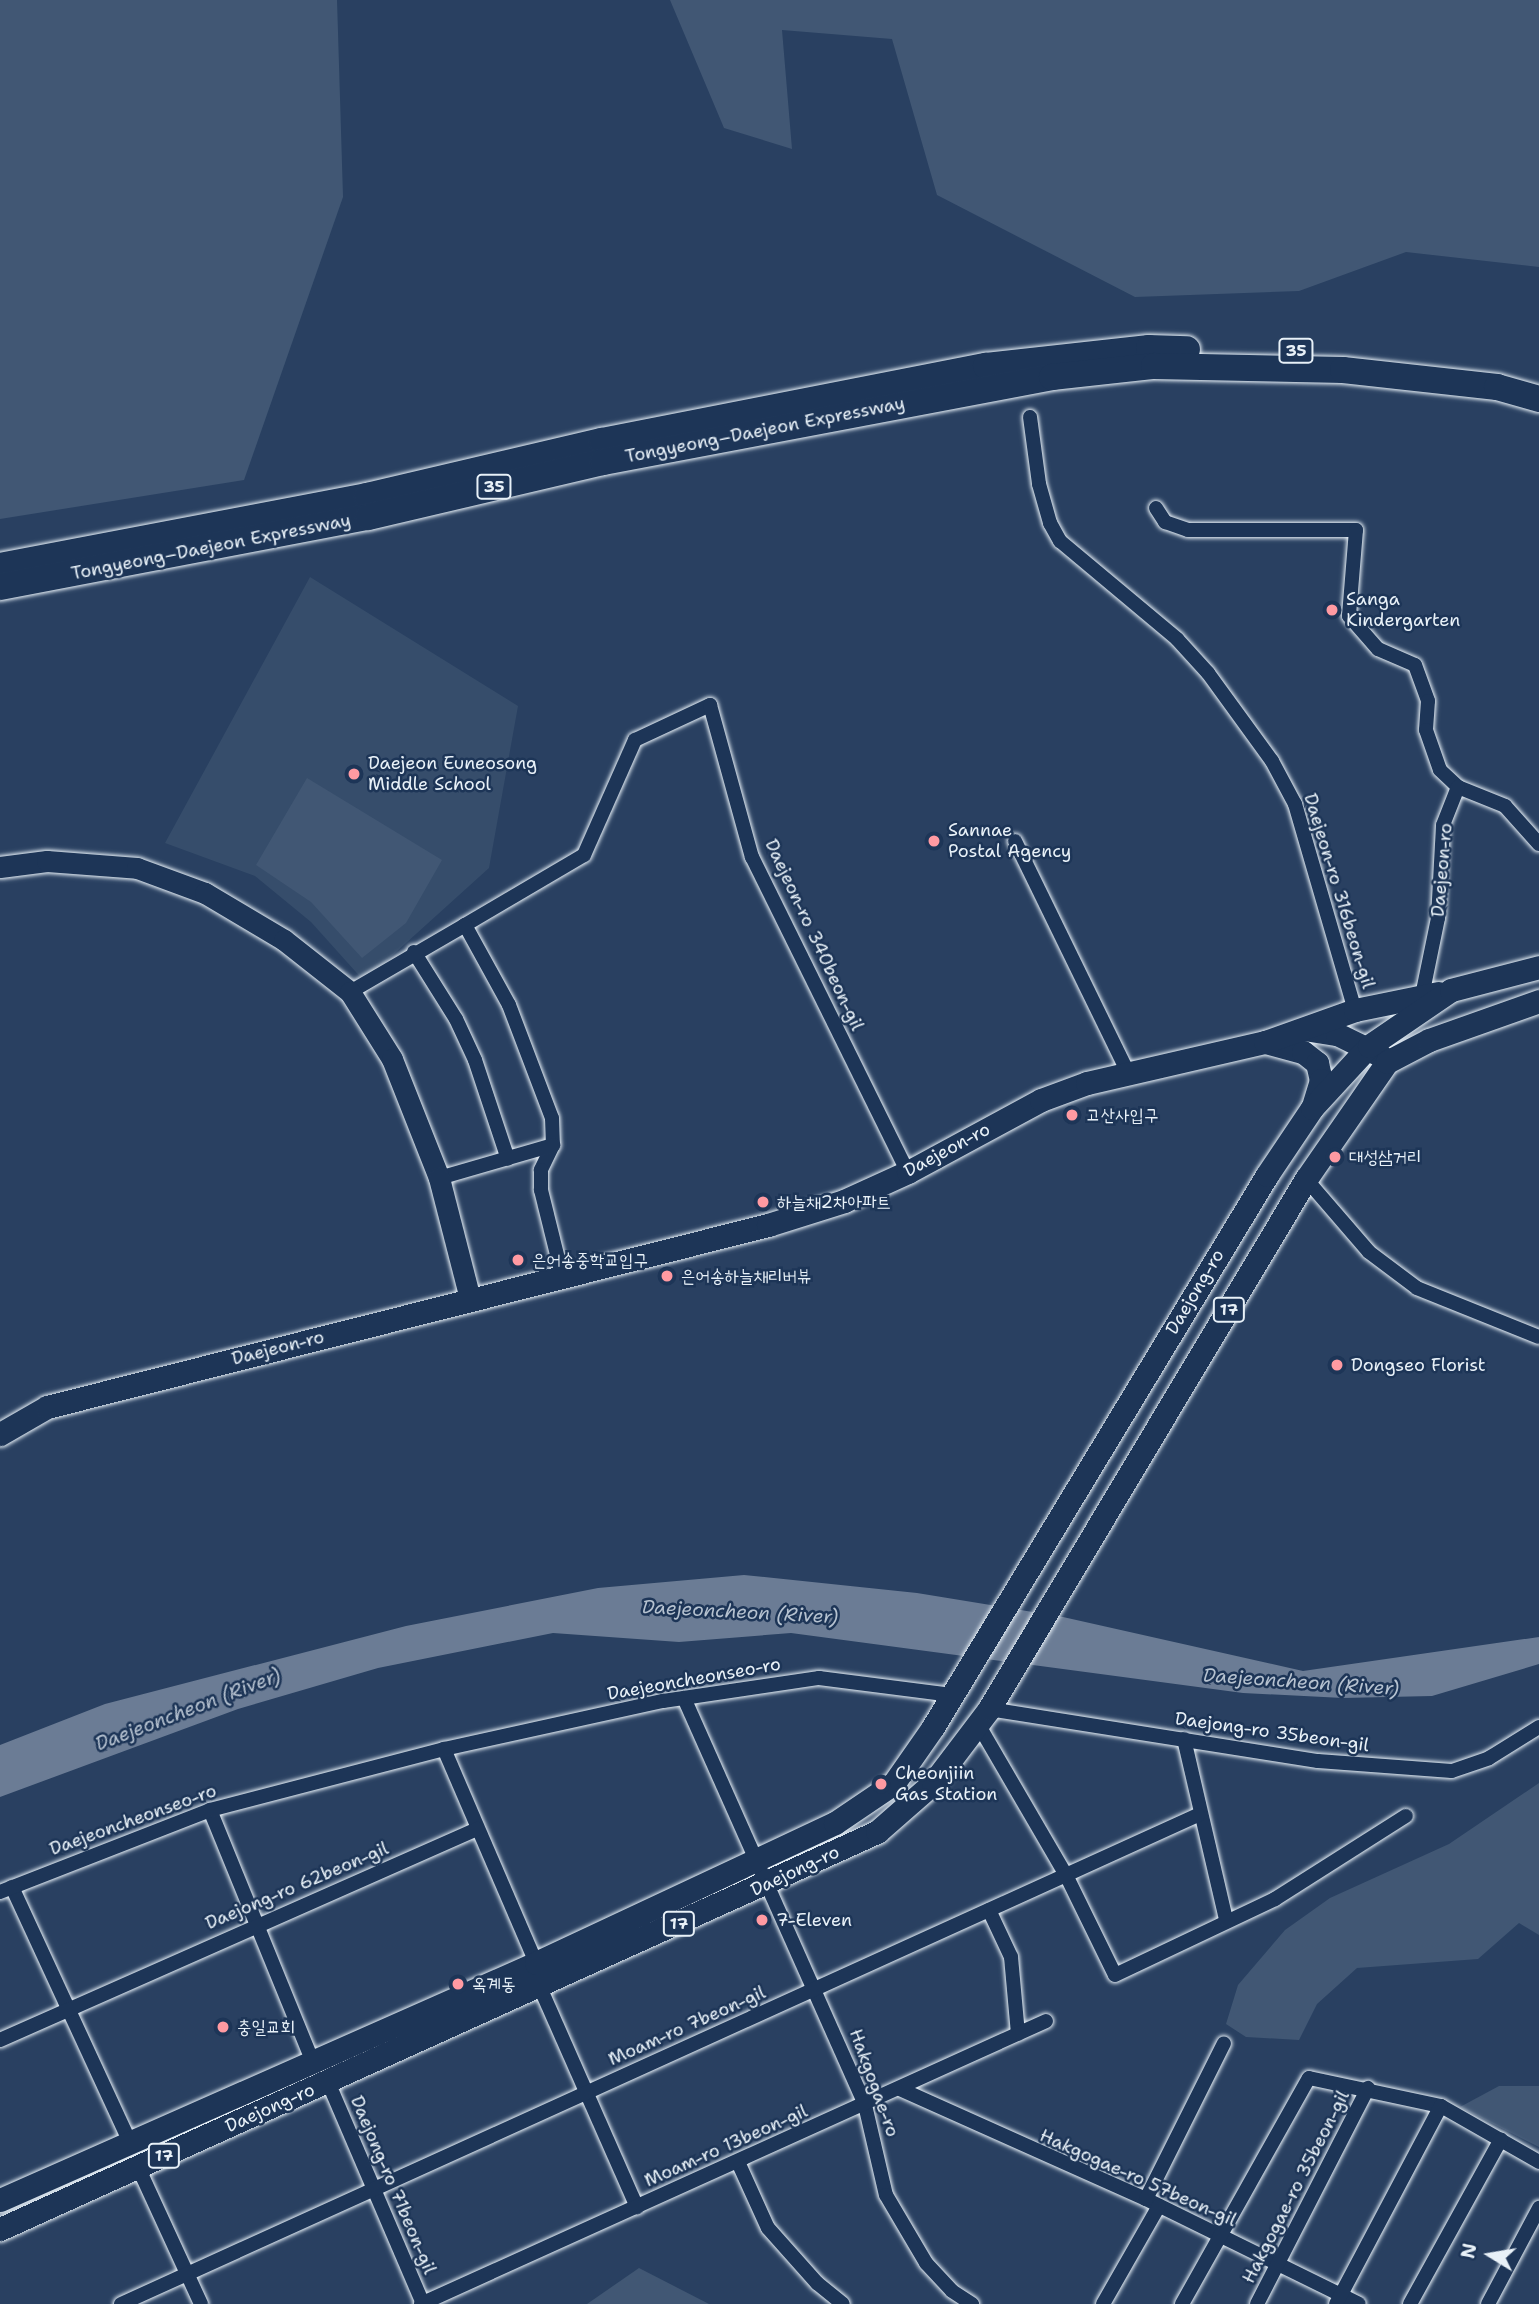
<!DOCTYPE html>
<meta charset="utf-8">
<style>
body{margin:0}
#map{position:relative;width:1539px;height:2304px;overflow:hidden;background:#294061;font-family:"Shantell Sans","Poor Story",sans-serif}
div>[style]{position:absolute}
.built>*{inset:0;background:#364d6b}
.green>*{inset:0;background:#415774}
.water>*{inset:0;background:#6b7c95}
.roads{filter:drop-shadow(0 0 2px #e8f1f8) drop-shadow(0 0 2px #e8f1f8)}
.street>*{height:14px;margin:-7px;padding:0 7px;transform-origin:7px;border-radius:7px;background:#1d3557}
.secondary>*{height:21px;margin:-10.5px;padding:0 10.5px;transform-origin:10.5px;border-radius:10.5px;background:#1d3557}
.primary>*{height:23px;margin:-11.5px;padding:0 11.5px;transform-origin:11.5px;border-radius:11.5px;background:#1d3557}
.highway>*{height:26px;margin:-13px;padding:0 13px;transform-origin:13px;border-radius:13px;background:#1d3557}
.dots>*{width:19px;height:19px;translate:-50% -50%;box-sizing:border-box;border:4px solid #1d3557;border-radius:50%}
span{translate:-50% -50%;white-space:nowrap;text-align:center;line-height:1.15;-webkit-text-stroke:5px #1d3557;paint-order:stroke}
.shield-label span{padding:2px 5px;background:#1d3557;border:2px solid;border-radius:5px;-webkit-text-stroke-width:0}
.shield-label{font-size:16px;color:#e8f1f8;font-weight:700}
.street-label{font-size:18px;color:#e8f1f8}
.poi-label{font-size:18px;color:#e8f1f8}
.left{translate:0 -50%;text-align:left}
.water-label{font-size:19px;color:#b6c2d0;font-style:italic}
.north{position:absolute;left:1455px;top:2220px;width:70px;height:70px;-webkit-text-stroke:5px #1d3557;paint-order:stroke;rotate:281deg;font-size:19px;font-weight:700;line-height:28px;text-align:center;color:#e8f1f8}
.north::after{content:'';display:block;margin:auto;width:24px;height:32px;background:#e8f1f8;clip-path:polygon(50% 0,100% 100%,50% 72%,0 100%)}
</style>
<div id="map">
<div class="built">
<div style="clip-path:polygon(310px 577px,518px 706px,489px 868px,364px 981px,311px 922px,255px 876px,165px 843px)"></div>
</div>
<div class="green">
<div style="clip-path:polygon(0 0,337px 0,343px 197px,244px 480px,0 519px)"></div>
<div style="clip-path:polygon(670px 0,1539px 0,1539px 267px,1406px 252px,1299px 291px,1135px 297px,937px 195px,892px 39px,782px 30px,792px 149px,724px 128px)"></div>
<div style="clip-path:polygon(307px 778px,442px 860px,406px 923px,362px 958px,311px 902px,256px 865px)"></div>
<div style="clip-path:polygon(1539px 1783px,1539px 1935px,1519px 1923px,1478px 1959px,1357px 1968px,1317px 2004px,1299px 2040px,1246px 2037px,1226px 2024px,1238px 1985px,1285px 1930px,1330px 1898px,1449px 1844px)"></div>
<div style="clip-path:polygon(1499px 2086px,1539px 2086px,1539px 2147px,1460px 2107px)"></div>
<div style="clip-path:polygon(639px 2268px,709px 2304px,587px 2304px)"></div>
</div>
<div class="water">
<div style="clip-path:polygon(744px 1575px,917px 1593px,1063px 1617px,1303px 1671px,1539px 1637px,1539px 1664px,1432px 1696px,1343px 1698px,1243px 1693px,791px 1633px,679px 1642px,553px 1633px,378px 1668px,238px 1709px,0 1797px,0 1745px,105px 1704px,406px 1626px,598px 1588px)"></div>
</div>
<div class="roads">
<div class="street">
<div style="left:1030px;top:417px;width:68px;rotate:82.3deg"></div>
<div style="left:1039px;top:484px;width:41px;rotate:74.2deg"></div>
<div style="left:1050px;top:523px;width:21px;rotate:61deg"></div>
<div style="left:1060px;top:541px;width:153px;rotate:39.9deg"></div>
<div style="left:1177px;top:639px;width:46px;rotate:47.6deg"></div>
<div style="left:1208px;top:673px;width:109px;rotate:54deg"></div>
<div style="left:1272px;top:761px;width:49px;rotate:61.9deg"></div>
<div style="left:1295px;top:804px;width:215px;rotate:73.8deg"></div>
<div style="left:1156px;top:508px;width:17px;rotate:57deg"></div>
<div style="left:1165px;top:522px;width:24px;rotate:19deg"></div>
<div style="left:1188px;top:530px;width:168px"></div>
<div style="left:1356px;top:530px;width:86px;rotate:94.7deg"></div>
<div style="left:1349px;top:616px;width:44px;rotate:48.7deg"></div>
<div style="left:1378px;top:649px;width:40px;rotate:23.4deg"></div>
<div style="left:1415px;top:665px;width:38px;rotate:70deg"></div>
<div style="left:1428px;top:701px;width:29px;rotate:94deg"></div>
<div style="left:1426px;top:730px;width:42px;rotate:70.7deg"></div>
<div style="left:1440px;top:770px;width:25px;rotate:43deg"></div>
<div style="left:1458px;top:787px;width:51px;rotate:22deg"></div>
<div style="left:1505px;top:806px;width:51px;rotate:48.2deg"></div>
<div style="left:1015px;top:841px;width:256px;rotate:64deg"></div>
<div style="left:465px;top:925px;width:138px;rotate:-30.5deg"></div>
<div style="left:584px;top:855px;width:126px;rotate:-66.1deg"></div>
<div style="left:635px;top:740px;width:83px;rotate:-25deg"></div>
<div style="left:710px;top:705px;width:158px;rotate:74.6deg"></div>
<div style="left:752px;top:857px;width:352px;rotate:63.7deg"></div>
<div style="left:414px;top:952px;width:79px;rotate:57.9deg"></div>
<div style="left:456px;top:1019px;width:45px;rotate:65.1deg"></div>
<div style="left:475px;top:1060px;width:104px;rotate:71.6deg"></div>
<div style="left:350px;top:992px;width:133px;rotate:-30.2deg"></div>
<div style="left:465px;top:925px;width:91px;rotate:61.2deg"></div>
<div style="left:509px;top:1005px;width:121px;rotate:69.2deg"></div>
<div style="left:552px;top:1118px;width:27px;rotate:88deg"></div>
<div style="left:553px;top:1145px;width:28px;rotate:116deg"></div>
<div style="left:541px;top:1170px;width:20px;rotate:90deg"></div>
<div style="left:541px;top:1190px;width:88px;rotate:76.1deg"></div>
<div style="left:1422px;top:996px;width:80px;rotate:-78.4deg"></div>
<div style="left:1438px;top:918px;width:93px;rotate:-86.9deg"></div>
<div style="left:1443px;top:825px;width:41px;rotate:-68.5deg"></div>
<div style="left:439px;top:1178px;width:119px;rotate:-16.1deg"></div>
<div style="left:1306px;top:1179px;width:96px;rotate:49.2deg"></div>
<div style="left:1369px;top:1252px;width:60px;rotate:36.9deg"></div>
<div style="left:1417px;top:1288px;width:131px;rotate:21.9deg"></div>
<div style="left:684px;top:1698px;width:445px;rotate:66deg"></div>
<div style="left:865px;top:2105px;width:92px;rotate:76.9deg"></div>
<div style="left:886px;top:2195px;width:79px;rotate:59.5deg"></div>
<div style="left:926px;top:2263px;width:38px;rotate:47deg"></div>
<div style="left:952px;top:2291px;width:24px;rotate:33deg"></div>
<div style="left:989px;top:1709px;width:333px;rotate:9deg"></div>
<div style="left:1318px;top:1761px;width:134px;rotate:4.3deg"></div>
<div style="left:1452px;top:1771px;width:39px;rotate:-19deg"></div>
<div style="left:1489px;top:1758px;width:59px;rotate:-31.8deg"></div>
<div style="left:978px;top:1724px;width:175px;rotate:59.8deg"></div>
<div style="left:1066px;top:1875px;width:111px;rotate:63.9deg"></div>
<div style="left:1115px;top:1975px;width:177px;rotate:-25.4deg"></div>
<div style="left:1275px;top:1899px;width:155px;rotate:-32.4deg"></div>
<div style="left:1184px;top:1739px;width:186px;rotate:76.9deg"></div>
<div style="left:444px;top:1749px;width:233px;rotate:66.7deg"></div>
<div style="left:210px;top:1810px;width:270px;rotate:67.8deg"></div>
<div style="left:12px;top:1887px;width:281px;rotate:65.2deg"></div>
<div style="left:0;top:1892px;width:225px;rotate:-21.3deg"></div>
<div style="left:210px;top:1810px;width:242px;rotate:-14.6deg"></div>
<div style="left:444px;top:1749px;width:224px;rotate:-12.4deg"></div>
<div style="left:663px;top:1701px;width:158px;rotate:-8.4deg"></div>
<div style="left:819px;top:1678px;width:134px;rotate:7.3deg"></div>
<div style="left:989px;top:1910px;width:52px;rotate:64.9deg"></div>
<div style="left:1011px;top:1957px;width:77px;rotate:84.8deg"></div>
<div style="left:539px;top:1985px;width:243px;rotate:66.2deg"></div>
<div style="left:0;top:2040px;width:522px;rotate:-23.86deg"></div>
<div style="left:328px;top:2082px;width:241px;rotate:66.8deg"></div>
<div style="left:900px;top:2089px;width:269px;rotate:24.1deg"></div>
<div style="left:1146px;top:2199px;width:237px;rotate:26.2deg"></div>
<div style="left:738px;top:2162px;width:72px;rotate:65.6deg"></div>
<div style="left:768px;top:2228px;width:74px;rotate:48.3deg"></div>
<div style="left:817px;top:2283px;width:33px;rotate:39deg"></div>
<div style="left:138px;top:2167px;width:151px;rotate:65.3deg"></div>
<div style="left:1146px;top:2199px;width:174px;rotate:-63.4deg"></div>
<div style="left:121px;top:2304px;width:1183px;rotate:-24.42deg"></div>
<div style="left:421px;top:2304px;width:686px;rotate:-24.36deg"></div>
<div style="left:1103px;top:2304px;width:113px;rotate:-60.3deg"></div>
<div style="left:1182px;top:2304px;width:259px;rotate:-60.7deg"></div>
<div style="left:1309px;top:2078px;width:135px;rotate:12deg"></div>
<div style="left:1441px;top:2106px;width:113px;rotate:29.7deg"></div>
<div style="left:1257px;top:2304px;width:243px;rotate:-62.8deg"></div>
<div style="left:1336px;top:2304px;width:224px;rotate:-62.1deg"></div>
<div style="left:1410px;top:2304px;width:188px;rotate:-61.1deg"></div>
<div style="left:1488px;top:2304px;width:109px;rotate:-62deg"></div>
</div>
<div class="secondary">
<div style="left:0;top:867px;width:47px;rotate:-7.3deg"></div>
<div style="left:47px;top:861px;width:90px;rotate:4.4deg"></div>
<div style="left:137px;top:868px;width:72px;rotate:20.2deg"></div>
<div style="left:205px;top:893px;width:92px;rotate:30.7deg"></div>
<div style="left:284px;top:940px;width:84px;rotate:38.2deg"></div>
<div style="left:350px;top:992px;width:79px;rotate:57.9deg"></div>
<div style="left:392px;top:1059px;width:128px;rotate:68.4deg"></div>
<div style="left:439px;top:1178px;width:125px;rotate:75.6deg"></div>
</div>
<div class="primary">
<div style="left:1304px;top:1029px;width:33px;rotate:9deg"></div>
<div style="left:1337px;top:1034px;width:48px;rotate:26deg"></div>
<div style="left:1265px;top:1042px;width:39px;rotate:15deg"></div>
<div style="left:1303px;top:1052px;width:18px;rotate:38deg"></div>
<div style="left:1317px;top:1063px;width:17px;rotate:77deg"></div>
<div style="left:1321px;top:1080px;width:24px;rotate:107deg"></div>
<div style="left:0;top:1434px;width:54px;rotate:-29.9deg"></div>
<div style="left:47px;top:1407px;width:744px;rotate:-14.17deg"></div>
<div style="left:768px;top:1225px;width:80px;rotate:-17.5deg"></div>
<div style="left:844px;top:1201px;width:70px;rotate:-24.4deg"></div>
<div style="left:908px;top:1172px;width:151px;rotate:-28.4deg"></div>
<div style="left:1041px;top:1100px;width:49px;rotate:-20.3deg"></div>
<div style="left:1087px;top:1083px;width:183px;rotate:-13deg"></div>
<div style="left:1265px;top:1042px;width:96px;rotate:-19.6deg"></div>
<div style="left:1355px;top:1010px;width:85px;rotate:-11.6deg"></div>
<div style="left:0;top:2200px;width:586px;rotate:-23.85deg"></div>
<div style="left:536px;top:1963px;width:330px;rotate:-25.1deg"></div>
<div style="left:835px;top:1823px;width:71px;rotate:-34.1deg"></div>
<div style="left:894px;top:1783px;width:68px;rotate:-55.1deg"></div>
<div style="left:933px;top:1727px;width:645px;rotate:-58.82deg"></div>
<div style="left:1267px;top:1175px;width:81px;rotate:-56.1deg"></div>
<div style="left:1312px;top:1108px;width:84px;rotate:-47.4deg"></div>
<div style="left:1369px;top:1046px;width:99px;rotate:-34.3deg"></div>
<div style="left:1451px;top:990px;width:91px;rotate:-14.6deg"></div>
<div style="left:0;top:2229px;width:963px;rotate:-24.36deg"></div>
<div style="left:877px;top:1832px;width:74px;rotate:-41.2deg"></div>
<div style="left:933px;top:1783px;width:93px;rotate:-52.9deg"></div>
<div style="left:989px;top:1709px;width:618px;rotate:-59.12deg"></div>
<div style="left:1306px;top:1179px;width:142px;rotate:-55.3deg"></div>
<div style="left:1387px;top:1062px;width:47px;rotate:-27.6deg"></div>
<div style="left:1429px;top:1040px;width:117px;rotate:-19.5deg"></div>
</div>
<div class="highway">
<div style="left:0;top:566px;width:374px;rotate:-10.8deg"></div>
<div style="left:367px;top:496px;width:241px;rotate:-13.2deg"></div>
<div style="left:602px;top:441px;width:391px;rotate:-11.1deg"></div>
<div style="left:986px;top:366px;width:164px;rotate:-6.3deg"></div>
<div style="left:1149px;top:348px;width:38px;rotate:2deg"></div>
<div style="left:0;top:587px;width:375px;rotate:-10.8deg"></div>
<div style="left:368px;top:517px;width:241px;rotate:-13.2deg"></div>
<div style="left:603px;top:462px;width:457px;rotate:-10.7deg"></div>
<div style="left:1052px;top:377px;width:103px;rotate:-6.2deg"></div>
<div style="left:1154px;top:366px;width:189px;rotate:1.2deg"></div>
<div style="left:1343px;top:370px;width:155px;rotate:6.3deg"></div>
<div style="left:1497px;top:387px;width:44px;rotate:15.9deg"></div>
</div>
</div>
<div class="dots">
<div style="left:1332px;top:610px;background:#ff9aa2"></div>
<div style="left:354px;top:774px;background:#ff9aa2"></div>
<div style="left:934px;top:841px;background:#ff9aa2"></div>
<div style="left:1072px;top:1115px;background:#ff9aa2"></div>
<div style="left:1335px;top:1157px;background:#ff9aa2"></div>
<div style="left:763px;top:1202px;background:#ff9aa2"></div>
<div style="left:518px;top:1260px;background:#ff9aa2"></div>
<div style="left:667px;top:1276px;background:#ff9aa2"></div>
<div style="left:1337px;top:1365px;background:#ff9aa2"></div>
<div style="left:881px;top:1784px;background:#ff9aa2"></div>
<div style="left:762px;top:1920px;background:#ff9aa2"></div>
<div style="left:458px;top:1984px;background:#ff9aa2"></div>
<div style="left:223px;top:2027px;background:#ff9aa2"></div>
</div>
<div class="shield-label">
<span style="left:1296px;top:351px">35</span>
<span style="left:494px;top:487px">35</span>
<span style="left:1229px;top:1310px">17</span>
<span style="left:679px;top:1924px">17</span>
<span style="left:164px;top:2156px">17</span>
</div>
<div class="street-label">
<span style="left:765px;top:430px;rotate:-11deg">Tongyeong–Daejeon Expressway</span>
<span style="left:211px;top:547px;rotate:-11deg">Tongyeong–Daejeon Expressway</span>
<span style="left:1442px;top:870px;rotate:-85deg">Daejeon-ro</span>
<span style="left:1339px;top:891px;rotate:73deg">Daejeon-ro 316beon-gil</span>
<span style="left:814px;top:935px;rotate:65deg">Daejeon-ro 340beon-gil</span>
<span style="left:947px;top:1150px;rotate:-28deg">Daejeon-ro</span>
<span style="left:1195px;top:1292px;rotate:-59deg">Daejong-ro</span>
<span style="left:278px;top:1348px;rotate:-14deg">Daejeon-ro</span>
<span style="left:694px;top:1679px;rotate:-10deg">Daejeoncheonseo-ro</span>
<span style="left:1272px;top:1732px;rotate:8deg">Daejong-ro 35beon-gil</span>
<span style="left:133px;top:1820px;rotate:-20deg">Daejeoncheonseo-ro</span>
<span style="left:795px;top:1871px;rotate:-25deg">Daejong-ro</span>
<span style="left:297px;top:1886px;rotate:-23deg">Daejong-ro 62beon-gil</span>
<span style="left:687px;top:2026px;rotate:-24deg">Moam-ro 7beon-gil</span>
<span style="left:874px;top:2083px;rotate:70deg">Hakgogae-ro</span>
<span style="left:270px;top:2108px;rotate:-24deg">Daejong-ro</span>
<span style="left:726px;top:2146px;rotate:-24deg">Moam-ro 13beon-gil</span>
<span style="left:1138px;top:2178px;rotate:24deg">Hakgogae-ro 57beon-gil</span>
<span style="left:393px;top:2185px;rotate:67deg">Daejong-ro 71beon-gil</span>
<span style="left:1296px;top:2187px;rotate:-63deg">Hakgogae-ro 35beon-gil</span>
</div>
<div class="poi-label">
<span class="left" style="left:1346px;top:610px">Sanga<br>Kindergarten</span>
<span class="left" style="left:368px;top:774px">Daejeon Euneosong<br>Middle School</span>
<span class="left" style="left:948px;top:841px">Sannae<br>Postal Agency</span>
<span class="left" style="left:1086px;top:1115px">고산사입구</span>
<span class="left" style="left:1349px;top:1157px">대성삼거리</span>
<span class="left" style="left:777px;top:1202px">하늘채2차아파트</span>
<span class="left" style="left:532px;top:1260px">은어송중학교입구</span>
<span class="left" style="left:681px;top:1276px">은어송하늘채리버뷰</span>
<span class="left" style="left:1351px;top:1365px">Dongseo Florist</span>
<span class="left" style="left:895px;top:1784px">Cheonjiin<br>Gas Station</span>
<span class="left" style="left:776px;top:1920px">7-Eleven</span>
<span class="left" style="left:472px;top:1984px">옥계동</span>
<span class="left" style="left:237px;top:2027px">충일교회</span>
</div>
<div class="water-label">
<span style="left:740px;top:1612px;rotate:3deg">Daejeoncheon (River)</span>
<span style="left:1301px;top:1682px;rotate:4deg">Daejeoncheon (River)</span>
<span style="left:188px;top:1710px;rotate:-21deg">Daejeoncheon (River)</span>
</div>
<div class="north">N</div>
</div>
